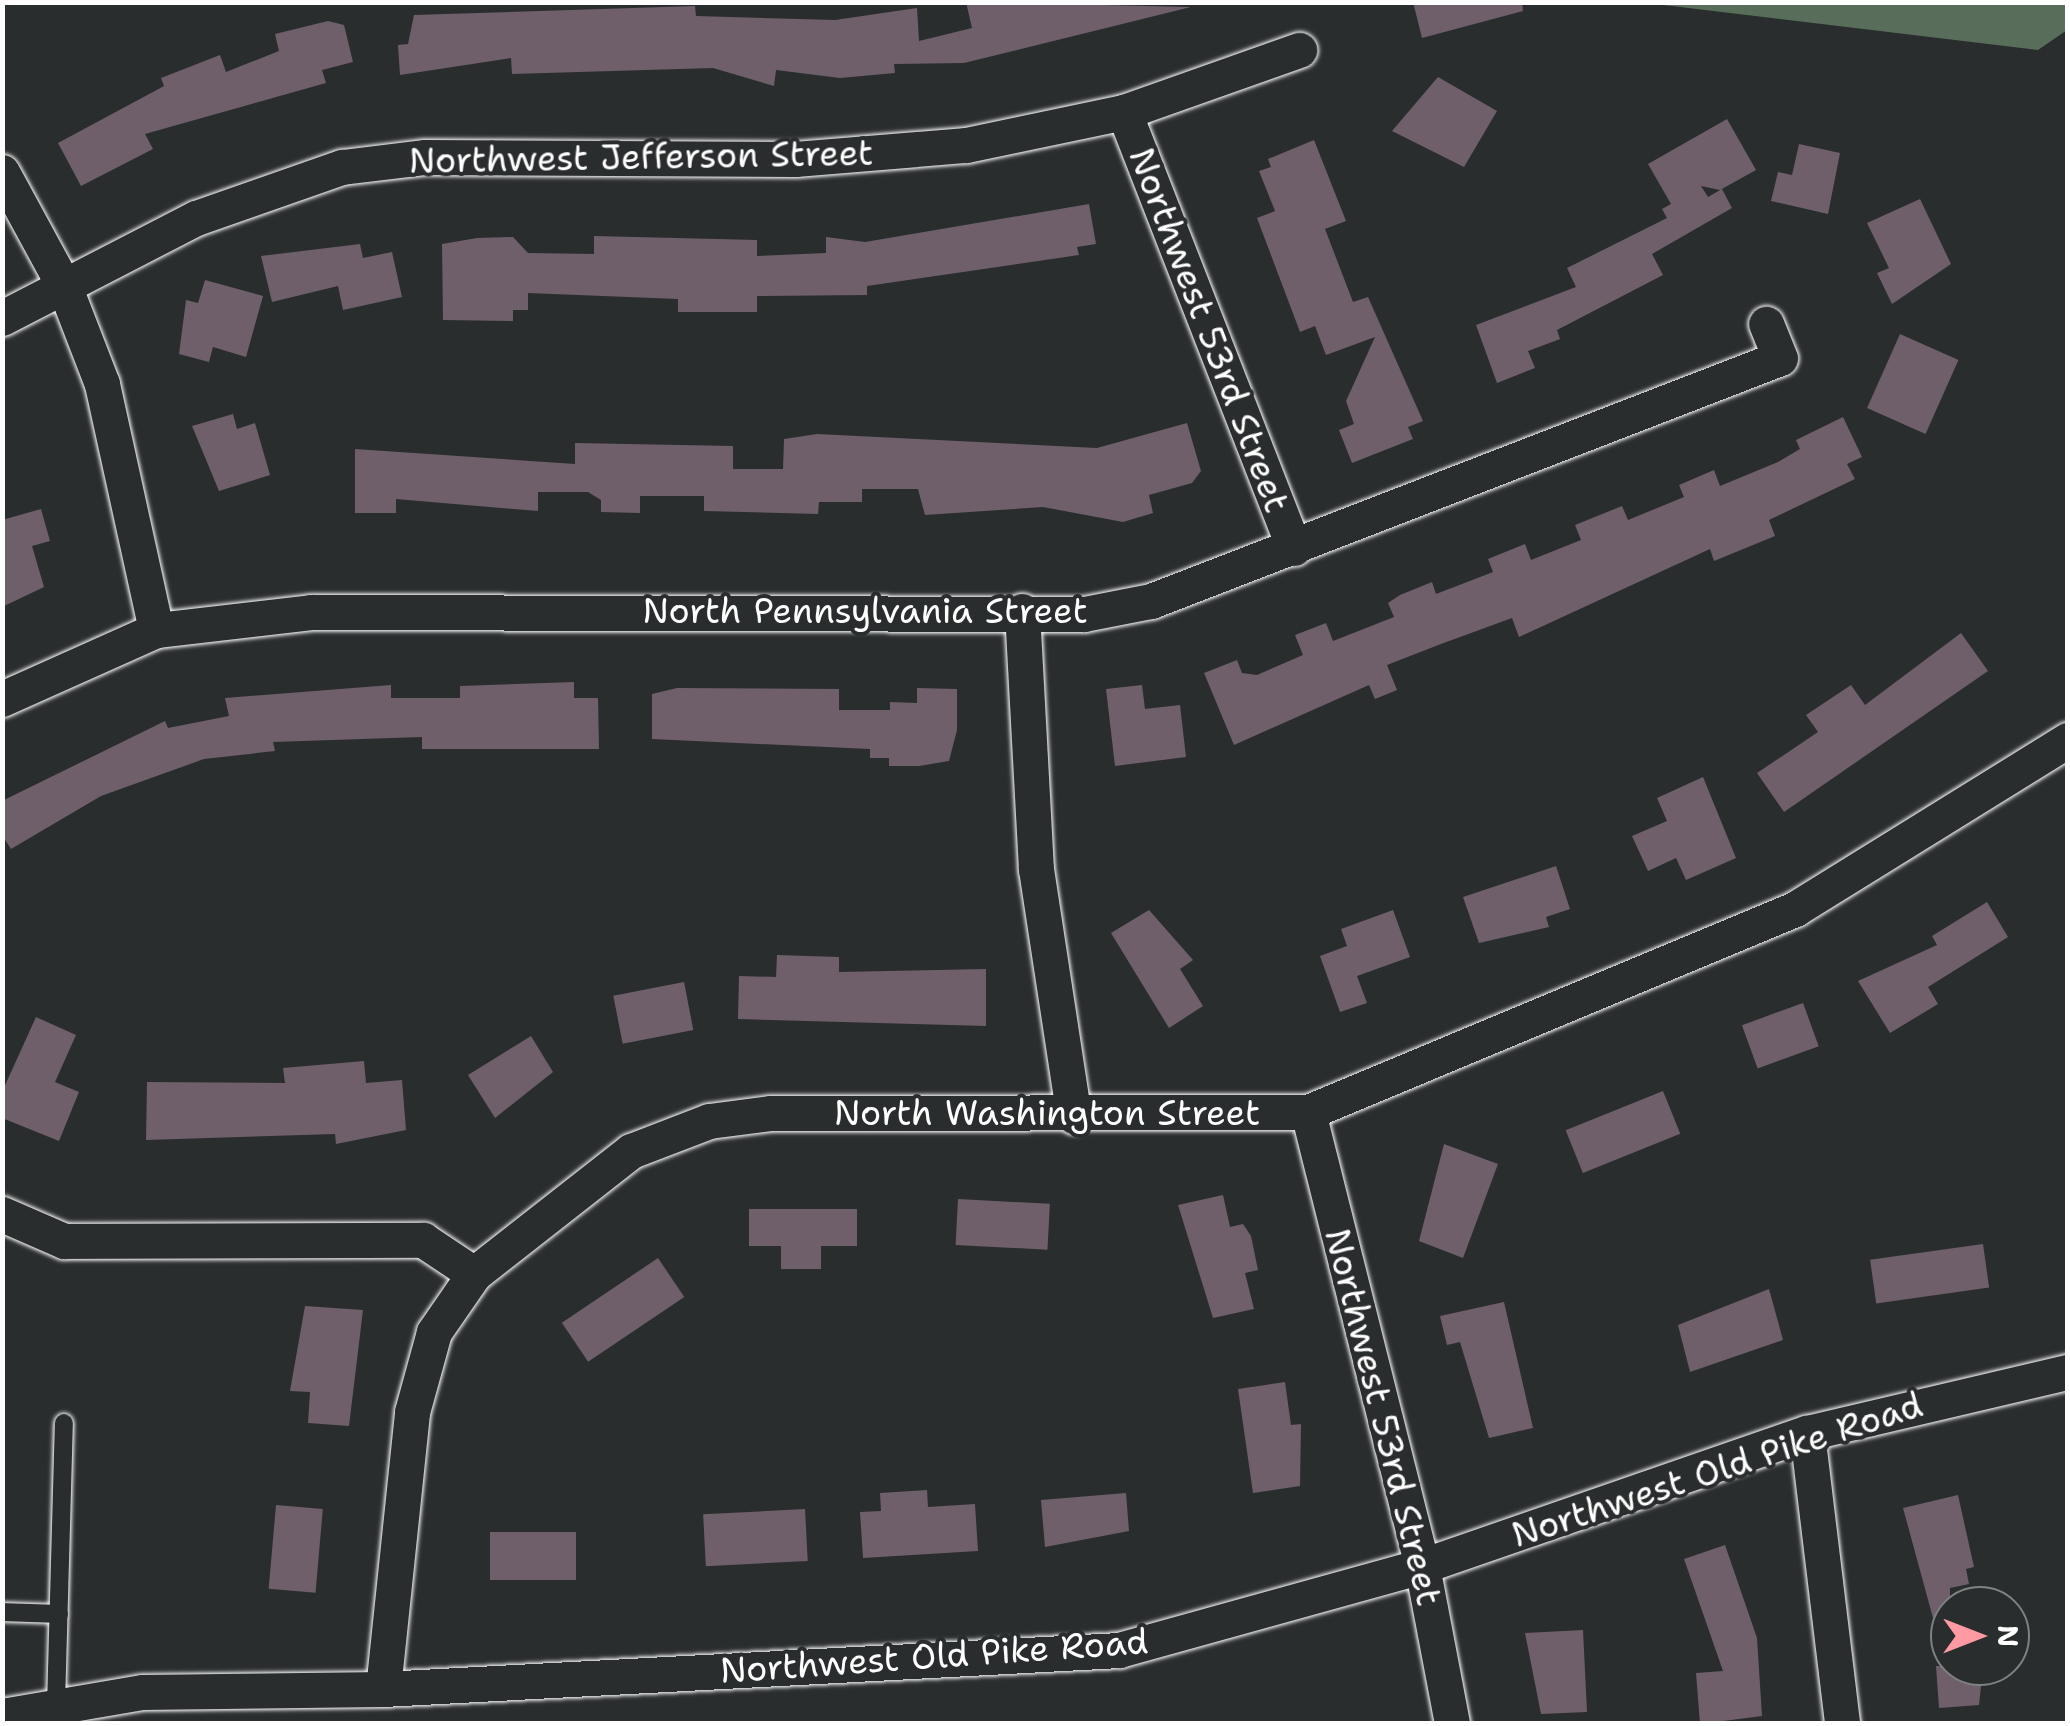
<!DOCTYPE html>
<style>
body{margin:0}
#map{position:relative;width:2070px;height:1726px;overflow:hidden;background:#2a2d2e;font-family:"Shantell Sans",sans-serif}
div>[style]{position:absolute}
.green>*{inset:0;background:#586e5a}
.building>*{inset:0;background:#6e5f6b;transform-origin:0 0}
.roads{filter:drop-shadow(0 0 2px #fff) drop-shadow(0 0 2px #fff)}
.lane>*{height:18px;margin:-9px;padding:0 9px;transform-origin:9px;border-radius:9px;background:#2a2d2e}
.street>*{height:35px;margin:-17.5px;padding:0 17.5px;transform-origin:17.5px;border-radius:17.5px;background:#2a2d2e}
span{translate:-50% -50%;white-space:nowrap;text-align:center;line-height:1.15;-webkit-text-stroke:8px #2a2d2e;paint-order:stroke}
.street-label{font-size:35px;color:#fff}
.frame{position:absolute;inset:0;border:5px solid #fff;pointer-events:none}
.north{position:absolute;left:1930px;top:1586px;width:100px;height:100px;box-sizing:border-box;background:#2a2d2e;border:2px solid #7f8182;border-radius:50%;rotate:90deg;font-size:28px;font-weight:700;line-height:40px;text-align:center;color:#fff}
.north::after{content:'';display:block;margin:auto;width:35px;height:45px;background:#ff9aa2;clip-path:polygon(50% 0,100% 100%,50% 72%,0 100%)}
</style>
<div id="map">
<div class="green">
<div style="clip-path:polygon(1647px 3px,2067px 3px,2067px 30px,2038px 50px)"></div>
</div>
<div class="building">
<div style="clip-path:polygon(966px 2px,1191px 7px,964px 63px,894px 64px,895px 73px,840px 78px,776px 70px,774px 86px,713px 68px,512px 74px,511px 58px,400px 75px,398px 45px,408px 44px,414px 15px,695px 6px,696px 16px,835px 20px,917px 8px,919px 41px,972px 28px)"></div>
<div style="clip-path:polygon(1413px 2px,1522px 2px,1523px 11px,1422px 38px)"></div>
<div style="clip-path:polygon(328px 21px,344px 25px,353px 62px,322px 70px,326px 83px,145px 134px,153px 149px,81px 186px,58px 143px,164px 86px,161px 78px,220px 55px,226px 72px,279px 51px,275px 34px)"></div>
<div style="clip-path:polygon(1438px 77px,1497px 111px,1464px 167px,1392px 131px)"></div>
<div style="clip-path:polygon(1727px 119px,1756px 170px,1720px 190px,1701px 186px,1708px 197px,1722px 189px,1732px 208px,1652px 254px,1663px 275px,1557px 330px,1560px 339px,1528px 351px,1535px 368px,1497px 383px,1476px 325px,1576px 287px,1567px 268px,1667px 218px,1662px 209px,1671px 204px,1648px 164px)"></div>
<div style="clip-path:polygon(1314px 140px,1346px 221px,1325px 229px,1353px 302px,1368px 297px,1423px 421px,1408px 427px,1413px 439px,1352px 463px,1339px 430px,1354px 424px,1346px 401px,1375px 337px,1326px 355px,1315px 326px,1300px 332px,1257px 218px,1275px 211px,1259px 171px,1271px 167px,1268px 159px)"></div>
<div style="clip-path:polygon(1799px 144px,1840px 153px,1828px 214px,1771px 201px,1778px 172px,1792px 175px)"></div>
<div style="clip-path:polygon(1920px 199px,1951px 264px,1892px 304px,1877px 273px,1889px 268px,1867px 223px)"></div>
<div style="clip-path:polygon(1089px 204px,1096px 244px,1077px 247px,1079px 255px,867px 286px,867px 295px,757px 296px,757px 312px,678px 312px,678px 299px,528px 293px,528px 310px,513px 310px,513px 321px,443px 320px,442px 244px,477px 238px,513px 237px,528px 253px,594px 254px,594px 236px,757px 240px,757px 256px,826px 253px,826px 237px,865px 242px)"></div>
<div style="clip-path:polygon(360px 244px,363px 258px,392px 252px,402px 297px,343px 310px,338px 286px,272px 302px,261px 256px)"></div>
<div style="clip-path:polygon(205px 280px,263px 296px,246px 357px,213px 347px,209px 362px,179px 354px,186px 300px,198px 303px)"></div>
<div style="left:1900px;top:334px;width:64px;height:81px;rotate:24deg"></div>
<div style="clip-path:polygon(233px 414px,237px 429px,255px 423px,270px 475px,219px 491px,192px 426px)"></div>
<div style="clip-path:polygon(1843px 417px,1862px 457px,1847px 464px,1855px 479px,1769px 520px,1775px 536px,1714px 561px,1710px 549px,1519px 637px,1512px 618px,1441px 644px,1387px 665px,1397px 690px,1375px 699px,1369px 685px,1234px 745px,1204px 673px,1237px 660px,1242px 673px,1257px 675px,1303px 655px,1295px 635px,1326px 623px,1333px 641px,1394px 617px,1388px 603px,1400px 595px,1432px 582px,1436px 594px,1493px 572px,1488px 559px,1525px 544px,1531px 560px,1581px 540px,1575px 525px,1622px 506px,1628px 520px,1684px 497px,1679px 485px,1714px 470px,1720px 486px,1778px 462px,1800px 449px,1796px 440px)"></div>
<div style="clip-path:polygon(1187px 423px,1201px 471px,1192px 483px,1149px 495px,1153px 513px,1123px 522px,1043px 507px,925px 515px,918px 489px,862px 489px,862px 502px,819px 502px,818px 514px,704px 511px,704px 496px,640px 496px,640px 513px,601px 512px,601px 500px,588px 492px,538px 492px,538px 511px,396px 499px,396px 513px,355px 513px,355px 449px,575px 464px,575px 443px,733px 446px,733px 469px,783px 469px,784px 439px,817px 434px,1097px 448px)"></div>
<div style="clip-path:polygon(41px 509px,50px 541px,32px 546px,44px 587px,2px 607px,2px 520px)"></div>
<div style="clip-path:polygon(1961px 633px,1988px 671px,1784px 812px,1757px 773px,1818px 732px,1806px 715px,1851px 685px,1865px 705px)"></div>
<div style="clip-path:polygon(574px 682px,574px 698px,598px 698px,599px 749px,422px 749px,422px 737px,273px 742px,275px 751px,204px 759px,101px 796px,11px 849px,2px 835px,2px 801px,165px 721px,168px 728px,229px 716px,225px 698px,391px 685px,391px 698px,460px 698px,460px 686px)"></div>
<div style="clip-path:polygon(1142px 685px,1145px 709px,1180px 705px,1186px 757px,1115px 766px,1106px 689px)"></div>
<div style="clip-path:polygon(677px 688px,839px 689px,839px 710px,890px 710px,890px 702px,917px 703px,917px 688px,957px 689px,957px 730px,949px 761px,919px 766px,889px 766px,889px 758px,870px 758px,870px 749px,652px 739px,652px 694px)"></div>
<div style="clip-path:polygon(1703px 777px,1736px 858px,1686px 880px,1676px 858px,1648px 871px,1632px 836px,1667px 821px,1657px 798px)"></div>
<div style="clip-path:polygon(1556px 866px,1570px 909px,1546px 917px,1549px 927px,1479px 943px,1463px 897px)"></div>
<div style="clip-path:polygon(1987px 902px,2008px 937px,1928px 987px,1938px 1004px,1890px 1033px,1858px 981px,1937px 945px,1932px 936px)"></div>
<div style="clip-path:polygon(1149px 910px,1193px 960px,1180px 969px,1203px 1006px,1169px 1028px,1111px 933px)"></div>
<div style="clip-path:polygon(1393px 910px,1410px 957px,1357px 976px,1367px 1003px,1340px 1012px,1320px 956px,1347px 946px,1341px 929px)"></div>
<div style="clip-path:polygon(777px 955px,839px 957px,839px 972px,986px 969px,986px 1026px,738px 1019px,739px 976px,776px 977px)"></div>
<div style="left:684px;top:982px;width:49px;height:72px;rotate:79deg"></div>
<div style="left:1803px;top:1003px;width:46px;height:65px;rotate:70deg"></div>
<div style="clip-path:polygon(36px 1017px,76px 1035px,55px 1082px,79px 1092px,59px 1141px,2px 1118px,2px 1092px)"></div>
<div style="clip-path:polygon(531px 1036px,553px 1072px,495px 1118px,468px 1075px)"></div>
<div style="clip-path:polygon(364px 1061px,366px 1083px,402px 1080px,406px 1130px,336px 1144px,335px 1134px,146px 1140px,147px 1082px,285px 1083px,283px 1068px)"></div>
<div style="left:1663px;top:1091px;width:46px;height:105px;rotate:68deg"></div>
<div style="clip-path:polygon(1444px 1144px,1498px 1164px,1463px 1258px,1419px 1241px)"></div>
<div style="clip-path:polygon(1223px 1195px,1230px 1227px,1243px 1224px,1251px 1236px,1258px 1270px,1245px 1273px,1254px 1309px,1213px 1318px,1178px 1205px)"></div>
<div style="left:958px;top:1199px;width:92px;height:46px;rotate:3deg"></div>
<div style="clip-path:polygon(749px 1209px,857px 1209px,857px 1246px,821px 1246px,821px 1269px,781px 1269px,781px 1246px,749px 1246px)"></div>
<div style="left:1983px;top:1244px;width:44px;height:114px;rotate:82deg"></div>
<div style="left:658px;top:1258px;width:47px;height:116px;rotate:56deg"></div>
<div style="clip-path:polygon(1769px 1289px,1783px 1340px,1690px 1372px,1678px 1325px)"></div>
<div style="clip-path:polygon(1504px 1302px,1533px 1428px,1489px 1438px,1460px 1342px,1447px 1345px,1440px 1316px)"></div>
<div style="clip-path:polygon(305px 1306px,363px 1310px,349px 1426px,308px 1423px,310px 1392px,290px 1391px)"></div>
<div style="clip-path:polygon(1285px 1382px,1291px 1425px,1301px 1424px,1300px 1486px,1253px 1493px,1238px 1389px)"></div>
<div style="clip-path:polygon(927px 1490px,928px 1507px,975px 1504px,978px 1551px,863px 1558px,860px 1512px,881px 1511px,880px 1493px)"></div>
<div style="clip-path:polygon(1126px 1493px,1129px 1531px,1045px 1547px,1041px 1500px)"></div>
<div style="clip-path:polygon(1958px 1495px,1974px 1567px,1966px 1569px,1969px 1584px,1950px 1588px,1950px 1638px,1939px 1640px,1903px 1508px)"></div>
<div style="left:276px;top:1505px;width:47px;height:84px;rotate:5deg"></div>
<div style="left:805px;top:1509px;width:52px;height:102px;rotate:87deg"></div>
<div style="left:490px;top:1532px;width:86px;height:48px"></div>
<div style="clip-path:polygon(1725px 1545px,1757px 1638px,1762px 1716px,1700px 1724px,1696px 1673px,1723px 1671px,1684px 1559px)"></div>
<div style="clip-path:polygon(1583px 1630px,1587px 1712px,1541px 1714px,1525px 1633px)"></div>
<div style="clip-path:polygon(1936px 1666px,1983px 1666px,1979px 1705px,1939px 1708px)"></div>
</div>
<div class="roads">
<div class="lane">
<div style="left:2px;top:1612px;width:57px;rotate:2deg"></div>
<div style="left:56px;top:1705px;width:282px;rotate:-88.4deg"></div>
</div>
<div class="street">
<div style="left:1124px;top:112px;width:468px;rotate:68.7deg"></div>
<div style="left:2px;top:172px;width:132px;rotate:61.5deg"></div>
<div style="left:65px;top:288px;width:103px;rotate:68.9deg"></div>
<div style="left:102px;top:384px;width:252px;rotate:77.6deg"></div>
<div style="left:2px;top:318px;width:218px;rotate:-27.3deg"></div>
<div style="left:196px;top:218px;width:155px;rotate:-19.3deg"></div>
<div style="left:342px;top:167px;width:84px;rotate:-6.9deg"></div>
<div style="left:425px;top:157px;width:370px;rotate:0.3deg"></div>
<div style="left:795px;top:159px;width:172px;rotate:-4.7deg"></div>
<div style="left:966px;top:145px;width:161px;rotate:-11.8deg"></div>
<div style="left:1124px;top:112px;width:186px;rotate:-19.5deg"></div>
<div style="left:1022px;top:611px;width:258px;rotate:86.9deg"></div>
<div style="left:1036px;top:869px;width:250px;rotate:81.3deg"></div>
<div style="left:2px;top:699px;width:169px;rotate:-24.1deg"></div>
<div style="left:156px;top:630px;width:156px;rotate:-6.6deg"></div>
<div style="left:311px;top:612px;width:773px;rotate:0.15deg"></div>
<div style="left:1084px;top:614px;width:68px;rotate:-11deg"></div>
<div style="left:1151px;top:601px;width:674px;rotate:-21.12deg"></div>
<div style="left:1780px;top:358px;width:37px;rotate:-112deg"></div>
<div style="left:1308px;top:1112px;width:468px;rotate:75.9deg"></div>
<div style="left:1422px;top:1566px;width:161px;rotate:79.2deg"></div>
<div style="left:2px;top:1214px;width:68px;rotate:23.5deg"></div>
<div style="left:64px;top:1241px;width:359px;rotate:-0.2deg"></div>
<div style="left:423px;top:1240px;width:61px;rotate:33.7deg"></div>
<div style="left:1807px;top:1433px;width:293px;rotate:83.1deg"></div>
<div style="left:383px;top:1689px;width:279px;rotate:-84deg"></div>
<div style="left:412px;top:1412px;width:83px;rotate:-74.6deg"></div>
<div style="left:434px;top:1332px;width:70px;rotate:-55.4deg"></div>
<div style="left:474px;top:1274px;width:199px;rotate:-38.1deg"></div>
<div style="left:631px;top:1151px;width:84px;rotate:-21deg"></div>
<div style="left:709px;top:1121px;width:63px;rotate:-7.4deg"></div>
<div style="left:771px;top:1113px;width:537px;rotate:-0.11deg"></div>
<div style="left:1308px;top:1112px;width:528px;rotate:-22.63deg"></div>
<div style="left:1795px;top:909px;width:321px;rotate:-31.8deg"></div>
<div style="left:2px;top:1716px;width:142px;rotate:-9.7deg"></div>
<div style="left:142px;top:1692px;width:241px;rotate:-0.7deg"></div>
<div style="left:383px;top:1689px;width:737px;rotate:-3.03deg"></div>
<div style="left:1119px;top:1650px;width:314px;rotate:-15.5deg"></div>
<div style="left:1422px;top:1566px;width:407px;rotate:-19.1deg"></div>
<div style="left:1807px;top:1433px;width:268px;rotate:-13.2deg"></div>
</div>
</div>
<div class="street-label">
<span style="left:641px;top:157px;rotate:-1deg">Northwest Jefferson Street</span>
<span style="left:1209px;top:330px;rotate:69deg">Northwest 53rd Street</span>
<span style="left:865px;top:611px">North Pennsylvania Street</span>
<span style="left:1047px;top:1113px">North Washington Street</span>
<span style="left:1383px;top:1417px;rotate:76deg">Northwest 53rd Street</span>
<span style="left:1717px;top:1470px;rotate:-18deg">Northwest Old Pike Road</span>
<span style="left:934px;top:1656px;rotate:-4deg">Northwest Old Pike Road</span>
</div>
<div class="frame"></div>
<div class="north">N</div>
</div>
